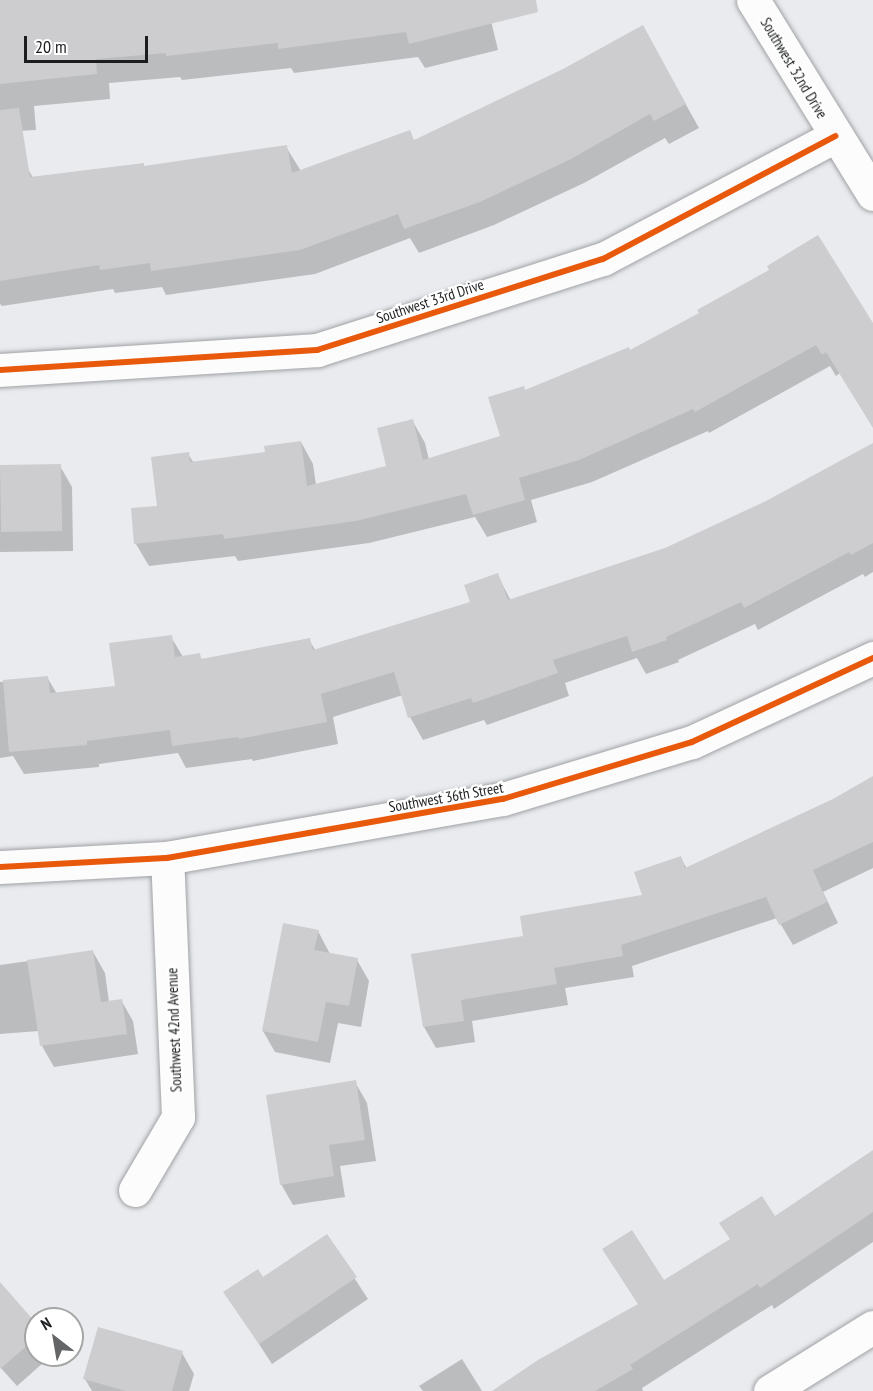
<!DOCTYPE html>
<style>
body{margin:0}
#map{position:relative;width:873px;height:1391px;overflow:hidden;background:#e9ebee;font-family:"PT Sans Narrow",sans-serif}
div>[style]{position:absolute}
.shadow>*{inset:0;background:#0003}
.building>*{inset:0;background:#cdcdd0;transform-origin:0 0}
.roads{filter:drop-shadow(0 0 2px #a0a2a5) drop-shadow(0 0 2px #a0a2a5)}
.minor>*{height:33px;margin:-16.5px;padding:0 16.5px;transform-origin:16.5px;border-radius:16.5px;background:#fcfcfc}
.cycleway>*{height:6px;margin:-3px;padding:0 3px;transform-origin:3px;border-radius:3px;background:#e8590c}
span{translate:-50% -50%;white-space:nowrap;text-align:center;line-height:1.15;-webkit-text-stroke:4.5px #fff;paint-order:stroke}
.street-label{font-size:15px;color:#1b1d1f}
.north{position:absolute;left:24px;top:1307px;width:60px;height:60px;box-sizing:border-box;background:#fff;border:2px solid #a4a5a5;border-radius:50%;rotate:329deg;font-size:16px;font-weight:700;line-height:24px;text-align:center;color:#1b1d1f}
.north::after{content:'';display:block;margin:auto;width:21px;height:27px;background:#636567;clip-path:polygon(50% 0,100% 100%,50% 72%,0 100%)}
.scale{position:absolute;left:24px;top:36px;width:124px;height:27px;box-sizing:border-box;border:3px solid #1b1d1f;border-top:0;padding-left:8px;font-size:18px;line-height:21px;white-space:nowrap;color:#1b1d1f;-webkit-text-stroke:4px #fff;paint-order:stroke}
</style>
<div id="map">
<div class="shadow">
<div style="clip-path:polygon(0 0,486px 0,498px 50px,425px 68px,418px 57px,294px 73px,291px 68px,182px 80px,180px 77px,109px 83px,110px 99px,34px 106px,36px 130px,0 132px)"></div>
<div style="clip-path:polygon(656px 51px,699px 128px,669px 144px,665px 138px,584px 183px,494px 225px,419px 253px,410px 238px,315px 274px,166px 295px,162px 287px,115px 293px,113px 289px,2px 306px,0 304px,0 174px,28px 169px,33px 178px,143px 164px,145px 168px,286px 147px,301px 171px,415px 141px)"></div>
<div style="clip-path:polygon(873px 327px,873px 427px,840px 373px,836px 376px,830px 366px,709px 433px,708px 431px,592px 482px,531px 500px,537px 522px,487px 537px,475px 517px,369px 543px,238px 561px,235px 556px,149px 566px,136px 544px,188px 454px,194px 463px,267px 453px,301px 442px,313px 464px,316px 485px,388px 467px,412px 420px,425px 443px,429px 460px,501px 437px,525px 391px,630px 352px)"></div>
<div style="clip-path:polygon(873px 445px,873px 572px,865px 577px,863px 574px,758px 630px,755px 624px,678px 660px,679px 662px,646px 674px,637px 658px,565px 683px,569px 696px,487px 725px,484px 720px,423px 740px,410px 717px,403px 695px,333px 717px,338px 744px,253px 761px,252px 759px,186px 768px,178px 753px,99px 764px,99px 767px,24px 774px,13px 756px,0 758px,0 682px,47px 677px,57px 694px,117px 687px,171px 637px,183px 657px,199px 655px,203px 661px,309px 640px,316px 651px,472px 603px,497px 574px,511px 601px,666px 549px,766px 502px)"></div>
<div style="clip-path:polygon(60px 466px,72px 487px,73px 551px,0 552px,0 467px)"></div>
<div style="clip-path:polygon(873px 778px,873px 868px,823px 892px,838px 923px,793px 945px,777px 918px,632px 966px,634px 977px,565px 988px,568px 1005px,472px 1021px,475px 1042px,436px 1048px,424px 1027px,525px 937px,644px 896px,681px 858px,687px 869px,834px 800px)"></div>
<div style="clip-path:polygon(285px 924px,318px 931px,330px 954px,357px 960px,369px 981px,361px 1027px,338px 1023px,330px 1063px,275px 1052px,263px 1031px)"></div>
<div style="clip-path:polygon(93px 952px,105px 973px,109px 1002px,121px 1000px,133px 1021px,138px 1054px,54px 1067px,42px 1046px,39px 1031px,0 1034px,0 965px)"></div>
<div style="clip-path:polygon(355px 1082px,367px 1103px,376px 1161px,340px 1166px,345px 1197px,293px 1205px,281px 1184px)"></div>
<div style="clip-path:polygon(873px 1151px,873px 1242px,774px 1309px,772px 1305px,642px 1388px,643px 1391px,494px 1391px,639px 1305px,617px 1271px,664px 1282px,775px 1218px)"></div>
<div style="clip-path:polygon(327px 1236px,368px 1299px,272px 1364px,225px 1292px,263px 1279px)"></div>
<div style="clip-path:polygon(0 1284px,36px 1325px,36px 1355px,52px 1355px,17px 1386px,0 1367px)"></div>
<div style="clip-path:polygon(182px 1353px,194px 1374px,189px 1391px,92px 1391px,85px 1379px)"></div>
<div style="clip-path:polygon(462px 1359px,482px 1391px,423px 1391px,419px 1386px)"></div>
</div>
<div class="building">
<div style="clip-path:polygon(0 0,536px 0,538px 12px,409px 44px,406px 32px,278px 49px,278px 43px,166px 56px,166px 53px,96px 59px,97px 74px,0 84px)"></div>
<div style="clip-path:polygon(643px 25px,686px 104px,654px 121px,650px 114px,571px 159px,480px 202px,404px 229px,398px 214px,300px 250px,151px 271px,150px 263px,100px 270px,99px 265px,0 281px,0 110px,19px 108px,30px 177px,144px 163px,144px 166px,287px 145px,292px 173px,410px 130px,414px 140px,563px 69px)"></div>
<div style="clip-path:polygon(818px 235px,873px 323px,873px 428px,826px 352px,822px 355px,816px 345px,695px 412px,693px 409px,579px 460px,519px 478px,525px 500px,473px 515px,466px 494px,356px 521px,224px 539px,223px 534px,134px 544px,131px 508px,157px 506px,151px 457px,189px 452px,190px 462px,265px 452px,264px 446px,301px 441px,307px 486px,386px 466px,377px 428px,413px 419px,423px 460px,500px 436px,488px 397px,524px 386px,525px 390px,629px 347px,630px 350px,699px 313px,697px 310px,769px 270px,767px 266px)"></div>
<div style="clip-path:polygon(873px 443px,873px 543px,851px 555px,849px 552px,744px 608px,741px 602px,666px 637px,667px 640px,632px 652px,627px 636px,553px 660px,558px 673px,473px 703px,471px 698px,408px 718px,394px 672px,321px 694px,327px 722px,239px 739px,238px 737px,172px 746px,170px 730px,87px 741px,87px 745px,9px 752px,3px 680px,48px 676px,50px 693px,115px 686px,109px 643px,172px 635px,175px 657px,200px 653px,201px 659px,310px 638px,313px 650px,470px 602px,464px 585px,498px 573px,508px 600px,665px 548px,766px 501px)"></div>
<div style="left:61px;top:464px;width:67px;height:61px;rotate:89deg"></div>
<div style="clip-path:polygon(873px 776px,873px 842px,813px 870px,827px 902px,779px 925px,766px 897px,621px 945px,623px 956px,554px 968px,557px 984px,461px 1000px,464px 1021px,423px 1027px,411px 954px,523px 936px,520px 916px,642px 895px,634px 872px,681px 856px,685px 868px,833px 799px)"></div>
<div style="clip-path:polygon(283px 923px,319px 930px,314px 950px,358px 958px,349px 1006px,326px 1002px,318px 1042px,262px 1031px)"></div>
<div style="clip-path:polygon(93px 950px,101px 1002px,122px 999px,127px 1034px,40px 1046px,27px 960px)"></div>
<div style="clip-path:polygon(356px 1080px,365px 1140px,329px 1145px,334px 1176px,280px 1185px,266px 1095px)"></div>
<div style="clip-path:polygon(873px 1150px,873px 1212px,760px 1288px,758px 1284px,630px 1365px,633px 1369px,595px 1391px,492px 1391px,538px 1360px,638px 1304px,602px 1249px,632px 1230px,664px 1280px,730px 1239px,719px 1223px,762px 1196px,775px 1216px)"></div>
<div style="clip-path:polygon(327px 1234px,357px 1277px,259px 1344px,223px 1292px,258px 1269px,263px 1277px)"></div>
<div style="clip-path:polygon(0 1282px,36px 1323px,36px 1338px,0 1369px)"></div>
<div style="clip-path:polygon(98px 1327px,183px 1351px,172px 1391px,126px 1391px,83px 1379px)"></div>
</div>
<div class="roads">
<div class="minor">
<div style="left:753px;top:0;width:228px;rotate:58.3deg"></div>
<div style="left:0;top:370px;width:318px;rotate:-3.6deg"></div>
<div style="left:317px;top:350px;width:300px;rotate:-17.7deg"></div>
<div style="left:603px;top:259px;width:263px;rotate:-27.9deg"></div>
<div style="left:0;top:867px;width:167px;rotate:-3.1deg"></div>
<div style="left:167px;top:858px;width:341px;rotate:-10deg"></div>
<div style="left:503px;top:799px;width:197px;rotate:-16.8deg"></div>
<div style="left:692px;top:742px;width:200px;rotate:-24.9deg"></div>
<div style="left:135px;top:1190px;width:85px;rotate:-59.5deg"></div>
<div style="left:178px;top:1117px;width:259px;rotate:-92.4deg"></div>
<div style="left:770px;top:1391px;width:121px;rotate:-31.9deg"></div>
</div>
</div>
<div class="cycleway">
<div style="left:0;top:370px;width:318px;rotate:-3.6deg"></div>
<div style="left:317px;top:350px;width:300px;rotate:-17.7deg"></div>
<div style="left:603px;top:259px;width:263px;rotate:-27.9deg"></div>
<div style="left:0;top:867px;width:167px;rotate:-3.1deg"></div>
<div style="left:167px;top:858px;width:341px;rotate:-10deg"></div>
<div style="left:503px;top:799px;width:197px;rotate:-16.8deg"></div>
<div style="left:692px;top:742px;width:200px;rotate:-24.9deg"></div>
</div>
<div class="street-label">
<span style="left:794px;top:68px;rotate:59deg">Southwest 32nd Drive</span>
<span style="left:430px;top:301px;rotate:-18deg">Southwest 33rd Drive</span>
<span style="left:446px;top:797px;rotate:-10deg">Southwest 36th Street</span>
<span style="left:174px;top:1030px;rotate:-92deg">Southwest 42nd Avenue</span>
</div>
<div class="north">N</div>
<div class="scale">20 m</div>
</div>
